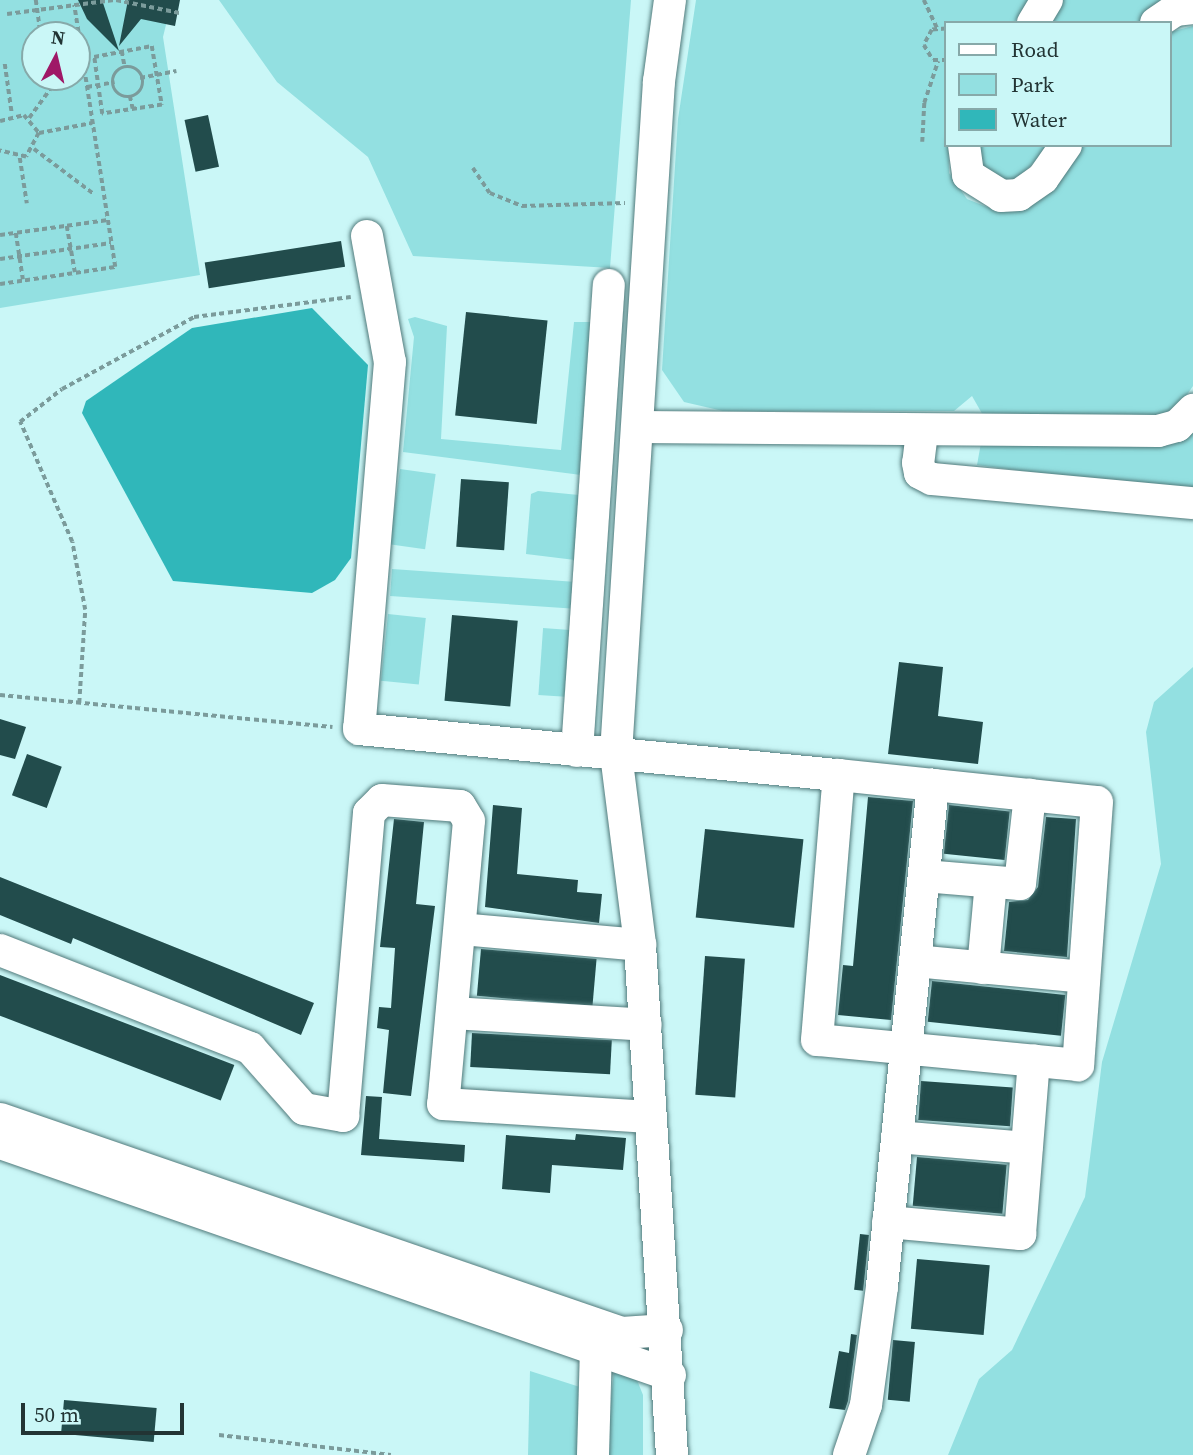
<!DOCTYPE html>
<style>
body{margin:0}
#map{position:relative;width:1193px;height:1455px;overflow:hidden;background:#caf7f7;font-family:"Source Serif 4",serif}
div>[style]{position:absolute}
.green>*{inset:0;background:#93e0e1;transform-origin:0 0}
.water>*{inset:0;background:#30b7ba}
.building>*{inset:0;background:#224c4c;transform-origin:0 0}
.path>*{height:3.5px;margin-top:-1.75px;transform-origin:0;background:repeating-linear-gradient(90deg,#7b9b9b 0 5px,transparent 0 8.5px)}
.path>.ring{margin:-1.75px;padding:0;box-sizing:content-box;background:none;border:3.5px solid #7b9b9b;border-radius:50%}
.roads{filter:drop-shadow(0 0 2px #517a7b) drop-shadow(0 0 2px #517a7b)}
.minor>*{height:32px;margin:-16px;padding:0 16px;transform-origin:16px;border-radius:16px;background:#fff}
span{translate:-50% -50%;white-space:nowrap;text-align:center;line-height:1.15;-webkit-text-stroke:7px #caf7f7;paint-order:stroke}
.legend{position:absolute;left:944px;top:21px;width:228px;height:126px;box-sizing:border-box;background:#caf7f7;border:2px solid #87a9a9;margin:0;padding:9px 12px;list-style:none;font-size:21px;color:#223434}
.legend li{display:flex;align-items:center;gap:14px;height:35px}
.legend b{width:35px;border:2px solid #87a9a9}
.north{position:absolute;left:21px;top:21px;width:70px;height:70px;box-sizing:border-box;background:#caf7f7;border:2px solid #87a9a9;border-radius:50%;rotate:7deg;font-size:19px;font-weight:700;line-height:28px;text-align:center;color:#223434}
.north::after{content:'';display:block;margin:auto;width:24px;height:32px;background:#9f1867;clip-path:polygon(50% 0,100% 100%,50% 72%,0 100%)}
.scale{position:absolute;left:21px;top:1403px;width:163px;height:32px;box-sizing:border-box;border:4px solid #223434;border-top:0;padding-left:9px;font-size:21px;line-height:24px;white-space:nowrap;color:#223434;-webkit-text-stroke:5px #caf7f7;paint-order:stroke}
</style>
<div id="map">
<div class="green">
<div style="clip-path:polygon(evenodd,0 0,172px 0,163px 37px,200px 275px,0 308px,0 0,35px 35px,77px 35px,77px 77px,35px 77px,35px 35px)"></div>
<div style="clip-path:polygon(219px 0,631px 0,610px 268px,413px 256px,368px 157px,277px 82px)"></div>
<div style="clip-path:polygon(696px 0,1029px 0,1014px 23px,946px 23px,949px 173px,967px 199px,997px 211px,1043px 198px,1083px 145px,1170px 145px,1170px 32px,1193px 26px,1193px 386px,1184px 399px,1163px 416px,984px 417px,972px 396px,954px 411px,723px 411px,684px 402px,662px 370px,678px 119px)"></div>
<div style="clip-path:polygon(1063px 0,1170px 0,1142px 23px,1049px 23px)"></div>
<div style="clip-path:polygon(975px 145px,1050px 145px,1018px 179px,1007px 181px,980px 169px)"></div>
<div style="clip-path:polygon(415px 317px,447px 326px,441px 439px,561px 450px,574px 322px,590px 322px,581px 475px,403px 452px,414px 337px,408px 319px)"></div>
<div style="clip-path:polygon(1193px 429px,1193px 492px,977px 465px,981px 443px)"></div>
<div style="left:400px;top:469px;width:36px;height:76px;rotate:8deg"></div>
<div style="clip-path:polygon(538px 491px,579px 495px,575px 560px,526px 554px,531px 494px)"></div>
<div style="left:392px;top:569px;width:181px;height:27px;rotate:4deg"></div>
<div style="left:388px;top:614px;width:38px;height:67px;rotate:6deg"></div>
<div style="left:570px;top:630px;width:67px;height:27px;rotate:94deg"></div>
<div style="clip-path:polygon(1193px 667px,1193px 1455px,948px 1455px,979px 1379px,1012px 1350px,1085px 1197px,1102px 1062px,1161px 864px,1146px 732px,1154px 702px)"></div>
<div style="clip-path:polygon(530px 1371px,583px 1388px,581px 1455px,528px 1455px)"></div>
<div style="clip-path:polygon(614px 1371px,637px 1380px,643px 1395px,643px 1455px,605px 1455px)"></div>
</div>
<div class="water">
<div style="clip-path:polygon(312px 308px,368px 365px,351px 558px,335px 580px,312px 593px,173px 581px,82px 413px,86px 401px,192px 328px)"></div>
</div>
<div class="building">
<div style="clip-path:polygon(78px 0,102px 0,119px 51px,87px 19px)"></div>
<div style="clip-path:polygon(128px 0,180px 0,175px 26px,141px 19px,119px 46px)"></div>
<div style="left:208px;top:115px;width:53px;height:24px;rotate:78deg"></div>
<div style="left:341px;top:241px;width:26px;height:138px;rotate:81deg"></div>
<div style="left:466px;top:312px;width:82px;height:104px;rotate:6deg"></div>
<div style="left:461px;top:479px;width:48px;height:68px;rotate:4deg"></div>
<div style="left:452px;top:615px;width:66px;height:86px;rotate:5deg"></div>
<div style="clip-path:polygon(899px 662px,943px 667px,938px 716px,983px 722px,978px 764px,888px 754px)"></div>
<div style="clip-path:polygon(0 719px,26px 727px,15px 759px,0 755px)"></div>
<div style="left:27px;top:754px;width:37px;height:44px;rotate:20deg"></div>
<div style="clip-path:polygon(868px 797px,913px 801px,891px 1020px,838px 1015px,843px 965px,853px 966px)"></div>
<div style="clip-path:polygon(493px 805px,522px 808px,517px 874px,578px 880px,577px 892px,602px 894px,599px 923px,485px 907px)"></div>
<div style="left:949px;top:805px;width:61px;height:49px;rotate:6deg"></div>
<div style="clip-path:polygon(1046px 817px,1076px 819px,1067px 957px,1004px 951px,1009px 902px,1028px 900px,1038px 887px)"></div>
<div style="clip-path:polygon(394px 819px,424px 822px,416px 904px,435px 906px,411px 1096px,383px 1093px,389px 1030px,377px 1028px,379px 1007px,391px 1008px,395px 948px,380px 947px)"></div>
<div style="left:705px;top:829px;width:99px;height:89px;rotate:6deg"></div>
<div style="clip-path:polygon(0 877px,314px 1003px,301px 1035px,73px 938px,71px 944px,0 915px)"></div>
<div style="left:481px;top:949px;width:116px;height:47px;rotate:5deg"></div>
<div style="left:705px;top:956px;width:40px;height:139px;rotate:4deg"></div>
<div style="left:0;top:975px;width:251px;height:38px;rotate:21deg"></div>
<div style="left:932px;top:981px;width:134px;height:41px;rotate:6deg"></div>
<div style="left:472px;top:1033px;width:140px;height:34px;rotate:3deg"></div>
<div style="left:921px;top:1081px;width:92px;height:39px;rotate:4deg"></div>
<div style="clip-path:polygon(366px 1096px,382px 1097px,379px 1139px,465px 1145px,464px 1162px,361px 1155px)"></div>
<div style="clip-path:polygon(576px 1134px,626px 1138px,623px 1170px,552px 1165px,550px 1193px,502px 1189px,506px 1135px,575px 1140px)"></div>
<div style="left:917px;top:1157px;width:90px;height:49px;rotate:5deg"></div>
<div style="left:860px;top:1234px;width:9px;height:56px;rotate:6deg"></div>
<div style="left:917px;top:1259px;width:73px;height:70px;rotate:5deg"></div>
<div style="clip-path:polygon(851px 1334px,857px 1335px,848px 1401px,845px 1410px,829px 1408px,839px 1351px,849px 1353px)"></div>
<div style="left:893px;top:1340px;width:22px;height:60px;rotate:5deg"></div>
<div style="left:64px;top:1400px;width:93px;height:34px;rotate:5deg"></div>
</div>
<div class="path">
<div style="left:36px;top:0;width:35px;rotate:82deg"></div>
<div style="left:116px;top:0;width:65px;rotate:11.5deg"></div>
<div style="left:924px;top:0;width:31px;rotate:65deg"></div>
<div style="left:7px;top:14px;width:108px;rotate:-7.5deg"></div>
<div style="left:946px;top:29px;width:14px;rotate:176deg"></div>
<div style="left:932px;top:30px;width:17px;rotate:118deg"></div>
<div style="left:924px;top:45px;width:17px;rotate:59deg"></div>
<div style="left:933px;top:60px;width:13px"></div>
<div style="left:152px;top:46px;width:60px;rotate:80.4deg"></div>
<div style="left:162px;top:105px;width:61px;rotate:171.5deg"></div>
<div style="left:102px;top:114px;width:58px;rotate:-98deg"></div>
<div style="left:94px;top:57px;width:59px;rotate:-10.7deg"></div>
<div style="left:122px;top:51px;width:17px;rotate:80deg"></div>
<div style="left:5px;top:64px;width:50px;rotate:82deg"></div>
<div class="ring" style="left:113px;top:67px;width:26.5px;height:26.5px"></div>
<div style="left:140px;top:78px;width:37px;rotate:-11deg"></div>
<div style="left:87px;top:87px;width:28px;rotate:-10deg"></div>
<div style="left:130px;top:96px;width:13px;rotate:77deg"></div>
<div style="left:29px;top:118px;width:51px;rotate:-53.8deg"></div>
<div style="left:0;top:121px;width:25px;rotate:-14deg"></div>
<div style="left:24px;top:115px;width:23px;rotate:50deg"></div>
<div style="left:39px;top:133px;width:27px;rotate:118deg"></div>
<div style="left:26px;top:157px;width:27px;rotate:-167deg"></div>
<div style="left:39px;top:133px;width:54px;rotate:-10.7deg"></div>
<div style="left:922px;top:142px;width:39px;rotate:-87deg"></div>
<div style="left:924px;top:103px;width:44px;rotate:-71.6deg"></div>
<div style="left:34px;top:149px;width:75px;rotate:36.9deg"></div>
<div style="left:20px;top:158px;width:46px;rotate:81.2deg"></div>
<div style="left:473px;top:168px;width:30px;rotate:56deg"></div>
<div style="left:490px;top:193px;width:35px;rotate:22deg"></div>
<div style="left:522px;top:206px;width:103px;rotate:-1.7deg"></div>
<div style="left:67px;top:226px;width:47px;rotate:80.1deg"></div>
<div style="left:16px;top:233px;width:47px;rotate:81.3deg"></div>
<div style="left:0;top:235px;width:109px;rotate:-7.9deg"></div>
<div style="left:0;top:259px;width:112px;rotate:-8.2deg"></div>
<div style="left:0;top:284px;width:116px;rotate:-8.4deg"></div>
<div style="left:115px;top:267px;width:265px;rotate:-98.9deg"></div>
<div style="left:0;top:695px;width:334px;rotate:5.5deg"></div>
<div style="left:79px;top:703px;width:93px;rotate:-86.3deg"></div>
<div style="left:85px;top:610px;width:69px;rotate:-100.8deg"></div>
<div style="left:72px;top:542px;width:131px;rotate:-113.4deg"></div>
<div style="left:20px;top:422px;width:53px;rotate:-38.2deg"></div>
<div style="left:62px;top:389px;width:150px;rotate:-28.6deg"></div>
<div style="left:194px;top:317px;width:158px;rotate:-7.3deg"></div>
<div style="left:219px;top:1435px;width:173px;rotate:6.6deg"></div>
</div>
<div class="roads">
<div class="minor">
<div style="left:670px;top:0;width:82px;rotate:97.7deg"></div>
<div style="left:659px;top:81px;width:674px;rotate:93.66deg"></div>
<div style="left:616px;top:754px;width:193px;rotate:82.8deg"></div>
<div style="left:640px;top:945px;width:511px;rotate:86.41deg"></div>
<div style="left:1033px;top:23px;width:27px;rotate:-59deg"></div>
<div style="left:1156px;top:23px;width:23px;rotate:-34deg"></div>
<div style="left:1175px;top:10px;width:18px;rotate:-6deg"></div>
<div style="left:964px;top:145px;width:30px;rotate:82deg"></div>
<div style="left:968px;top:175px;width:39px;rotate:32deg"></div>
<div style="left:1001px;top:196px;width:18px;rotate:-3deg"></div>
<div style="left:1019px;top:195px;width:29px;rotate:-35deg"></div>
<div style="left:1043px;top:178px;width:40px;rotate:-55.1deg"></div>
<div style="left:367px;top:236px;width:128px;rotate:79.7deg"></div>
<div style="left:390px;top:362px;width:368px;rotate:94.8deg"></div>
<div style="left:359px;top:729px;width:482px;rotate:5.5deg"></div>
<div style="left:839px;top:775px;width:259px;rotate:6deg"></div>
<div style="left:1097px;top:802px;width:264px;rotate:94.1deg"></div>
<div style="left:1078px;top:1065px;width:262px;rotate:-174.5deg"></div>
<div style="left:817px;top:1040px;width:266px;rotate:-85.3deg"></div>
<div style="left:638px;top:427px;width:520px;rotate:0.44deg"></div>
<div style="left:1158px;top:431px;width:20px;rotate:-15deg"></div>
<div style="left:1177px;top:426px;width:23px;rotate:-45deg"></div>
<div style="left:922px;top:432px;width:31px;rotate:97deg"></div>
<div style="left:918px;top:463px;width:10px;rotate:79deg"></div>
<div style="left:920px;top:473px;width:13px;rotate:27deg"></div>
<div style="left:932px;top:479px;width:262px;rotate:5.3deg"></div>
<div style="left:577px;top:751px;width:467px;rotate:-86.1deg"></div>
<div style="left:924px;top:876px;width:96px;rotate:4.8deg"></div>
<div style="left:1020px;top:884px;width:90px;rotate:-83.6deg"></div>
<div style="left:461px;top:929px;width:180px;rotate:5.1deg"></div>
<div style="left:0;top:950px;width:269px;rotate:21.4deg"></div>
<div style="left:250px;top:1048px;width:81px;rotate:48.5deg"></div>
<div style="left:304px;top:1109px;width:40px;rotate:10deg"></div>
<div style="left:343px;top:1116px;width:304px;rotate:-85.1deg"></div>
<div style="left:369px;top:813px;width:18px;rotate:-45deg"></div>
<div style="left:382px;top:800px;width:78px;rotate:4.4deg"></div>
<div style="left:460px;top:806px;width:17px;rotate:59deg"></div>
<div style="left:469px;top:821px;width:284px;rotate:95.2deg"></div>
<div style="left:443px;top:1104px;width:207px;rotate:3.6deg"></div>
<div style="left:915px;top:961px;width:169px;rotate:5.4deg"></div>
<div style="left:983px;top:968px;width:86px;rotate:-84.7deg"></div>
<div style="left:452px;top:1013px;width:194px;rotate:3.5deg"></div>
<div style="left:0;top:1119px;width:658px;rotate:18.99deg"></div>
<div style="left:622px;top:1333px;width:45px;rotate:-3.8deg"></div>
<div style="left:897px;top:1137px;width:130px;rotate:4.8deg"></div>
<div style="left:0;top:1143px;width:709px;rotate:19.1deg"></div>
<div style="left:888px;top:1222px;width:133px;rotate:5.2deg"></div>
<div style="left:1020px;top:1234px;width:174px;rotate:-85.4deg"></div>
<div style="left:593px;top:1455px;width:107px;rotate:-88.4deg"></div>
<div style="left:849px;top:1455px;width:53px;rotate:-71.2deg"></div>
<div style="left:866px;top:1405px;width:120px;rotate:-82.3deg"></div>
<div style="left:882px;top:1286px;width:504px;rotate:-84.19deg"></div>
</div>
</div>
<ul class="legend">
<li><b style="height:9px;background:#fff"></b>Road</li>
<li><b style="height:19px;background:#93e0e1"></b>Park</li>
<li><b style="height:19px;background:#30b7ba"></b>Water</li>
</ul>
<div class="north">N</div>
<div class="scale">50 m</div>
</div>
